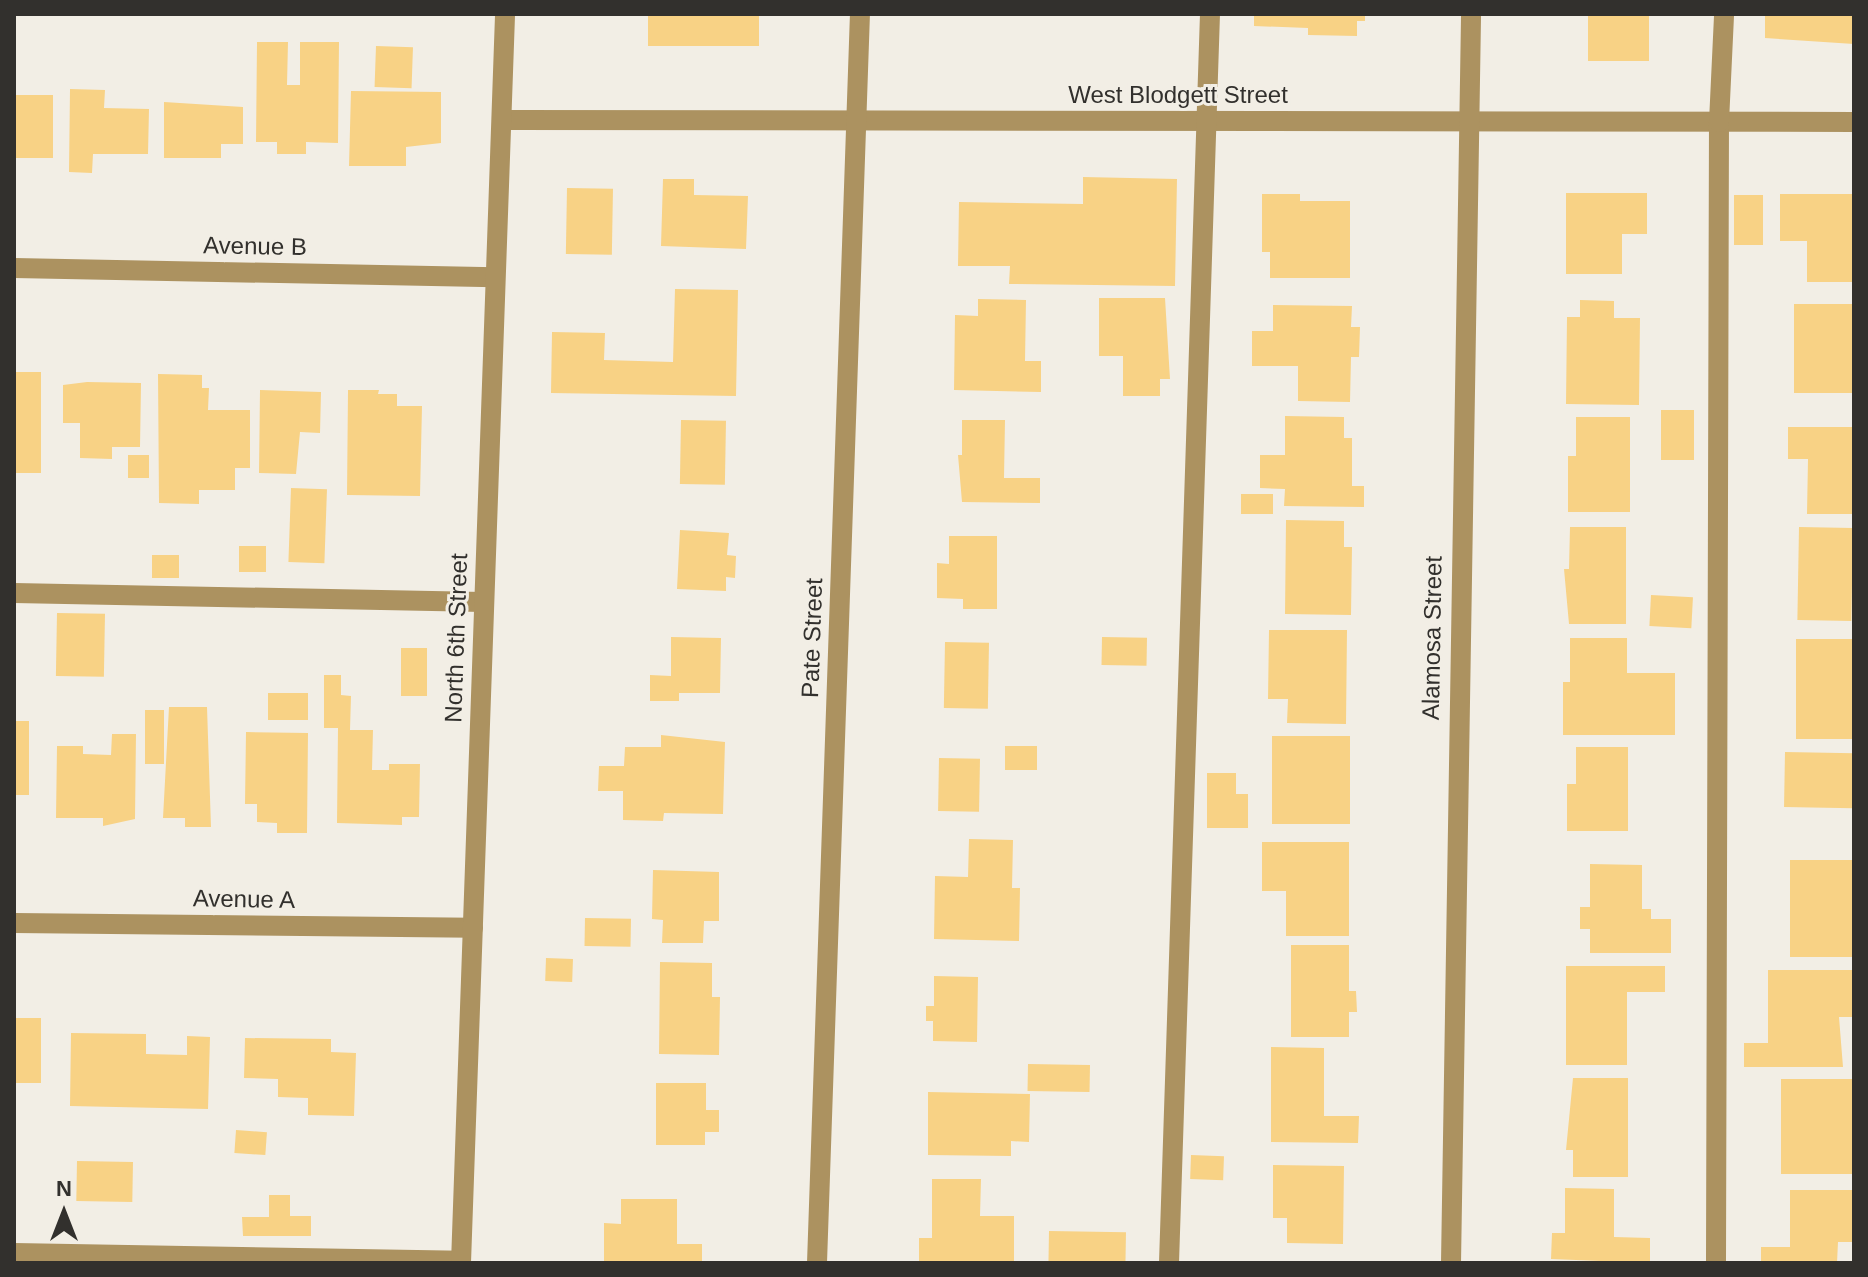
<!DOCTYPE html>
<style>
body{margin:0}
#map{position:relative;width:1868px;height:1277px;overflow:hidden;background:#f2eee5;font-family:Helvetica,sans-serif}
div>[style]{position:absolute}
.building>*{inset:0;background:#f8d285;transform-origin:0 0}
.minor>*{height:20px;margin:-10px;padding:0 10px;transform-origin:10px;border-radius:10px;background:#ac9260}
span{translate:-50% -50%;white-space:nowrap;text-align:center;line-height:1.15;-webkit-text-stroke:6px #f2eee5;paint-order:stroke}
.street-label{font-size:24px;color:#32302d}
.frame{position:absolute;inset:0;border:16px solid #32302d;pointer-events:none}
.north{position:absolute;left:24px;top:1173px;width:80px;height:80px;-webkit-text-stroke:6px #f2eee5;paint-order:stroke;rotate:0deg;font-size:22px;font-weight:700;line-height:32px;text-align:center;color:#32302d}
.north::after{content:'';display:block;margin:auto;width:28px;height:36px;background:#32302d;clip-path:polygon(50% 0,100% 100%,50% 72%,0 100%)}
</style>
<div id="map">
<div class="building">
<div style="left:648px;top:14px;width:111px;height:32px"></div>
<div style="clip-path:polygon(1254px 14px,1365px 14px,1365px 21px,1357px 21px,1357px 36px,1308px 35px,1308px 28px,1254px 26px)"></div>
<div style="left:1588px;top:14px;width:61px;height:47px"></div>
<div style="clip-path:polygon(1765px 14px,1854px 14px,1854px 44px,1765px 38px)"></div>
<div style="clip-path:polygon(257px 42px,288px 42px,287px 85px,300px 85px,300px 42px,339px 42px,338px 143px,306px 142px,306px 154px,277px 154px,277px 142px,256px 142px)"></div>
<div style="left:376px;top:46px;width:37px;height:41px;rotate:2deg"></div>
<div style="clip-path:polygon(70px 89px,105px 90px,104px 108px,149px 109px,148px 154px,93px 154px,92px 173px,69px 172px)"></div>
<div style="clip-path:polygon(351px 91px,441px 92px,441px 143px,406px 147px,406px 166px,349px 166px)"></div>
<div style="left:14px;top:95px;width:39px;height:63px"></div>
<div style="clip-path:polygon(164px 102px,243px 107px,243px 144px,221px 144px,221px 158px,164px 158px)"></div>
<div style="clip-path:polygon(1083px 177px,1177px 179px,1175px 286px,1009px 284px,1010px 266px,958px 266px,959px 202px,1083px 204px)"></div>
<div style="clip-path:polygon(663px 179px,694px 179px,694px 195px,748px 196px,746px 249px,661px 246px)"></div>
<div style="left:567px;top:188px;width:46px;height:66px;rotate:1deg"></div>
<div style="clip-path:polygon(1566px 193px,1647px 193px,1647px 234px,1622px 234px,1622px 274px,1566px 274px)"></div>
<div style="clip-path:polygon(1262px 194px,1300px 194px,1300px 201px,1350px 201px,1350px 278px,1270px 278px,1270px 252px,1262px 252px)"></div>
<div style="clip-path:polygon(1780px 194px,1854px 194px,1854px 282px,1807px 282px,1807px 241px,1780px 241px)"></div>
<div style="left:1734px;top:195px;width:29px;height:50px"></div>
<div style="clip-path:polygon(675px 289px,738px 290px,736px 396px,551px 393px,552px 332px,605px 333px,604px 360px,673px 362px)"></div>
<div style="clip-path:polygon(1099px 298px,1165px 298px,1170px 379px,1160px 379px,1160px 396px,1123px 396px,1123px 356px,1099px 356px)"></div>
<div style="clip-path:polygon(978px 299px,1026px 300px,1025px 361px,1041px 361px,1041px 392px,954px 390px,955px 315px,978px 316px)"></div>
<div style="clip-path:polygon(1580px 300px,1614px 301px,1614px 318px,1640px 318px,1639px 405px,1566px 404px,1567px 317px,1580px 317px)"></div>
<div style="left:1794px;top:304px;width:60px;height:89px"></div>
<div style="clip-path:polygon(1273px 305px,1352px 306px,1351px 327px,1360px 327px,1359px 357px,1351px 357px,1350px 402px,1298px 401px,1298px 366px,1252px 366px,1252px 331px,1273px 331px)"></div>
<div style="left:14px;top:372px;width:27px;height:101px"></div>
<div style="clip-path:polygon(158px 374px,202px 375px,202px 388px,209px 388px,208px 410px,250px 410px,250px 468px,235px 468px,235px 490px,199px 490px,199px 504px,159px 503px)"></div>
<div style="clip-path:polygon(87px 382px,141px 383px,140px 447px,112px 447px,112px 459px,80px 458px,80px 423px,63px 423px,63px 385px)"></div>
<div style="clip-path:polygon(260px 390px,321px 392px,320px 433px,300px 432px,296px 474px,259px 473px)"></div>
<div style="clip-path:polygon(348px 390px,379px 390px,378px 394px,397px 394px,397px 406px,422px 406px,420px 496px,347px 495px)"></div>
<div style="left:1661px;top:410px;width:33px;height:50px"></div>
<div style="clip-path:polygon(1285px 416px,1344px 417px,1344px 438px,1352px 438px,1352px 486px,1364px 486px,1364px 507px,1284px 506px,1285px 489px,1260px 488px,1260px 455px,1285px 455px)"></div>
<div style="clip-path:polygon(1576px 417px,1630px 417px,1630px 512px,1568px 512px,1568px 456px,1576px 456px)"></div>
<div style="left:681px;top:420px;width:45px;height:64px;rotate:1deg"></div>
<div style="clip-path:polygon(962px 420px,1005px 420px,1004px 478px,1040px 478px,1040px 503px,962px 502px,958px 455px,962px 455px)"></div>
<div style="clip-path:polygon(1788px 427px,1854px 427px,1854px 514px,1807px 514px,1808px 459px,1788px 459px)"></div>
<div style="left:128px;top:455px;width:21px;height:23px"></div>
<div style="left:291px;top:488px;width:36px;height:74px;rotate:2deg"></div>
<div style="left:1241px;top:494px;width:32px;height:20px"></div>
<div style="clip-path:polygon(1286px 520px,1344px 521px,1344px 547px,1352px 547px,1351px 615px,1285px 614px)"></div>
<div style="clip-path:polygon(1570px 527px,1626px 527px,1626px 624px,1569px 624px,1564px 569px,1569px 569px)"></div>
<div style="left:1799px;top:527px;width:54px;height:93px;rotate:1deg"></div>
<div style="clip-path:polygon(680px 530px,729px 533px,727px 555px,736px 556px,735px 578px,726px 577px,726px 591px,677px 589px)"></div>
<div style="clip-path:polygon(949px 536px,997px 536px,997px 609px,963px 609px,963px 599px,937px 598px,937px 563px,949px 564px)"></div>
<div style="left:266px;top:546px;width:26px;height:27px;rotate:90deg"></div>
<div style="left:152px;top:555px;width:27px;height:23px"></div>
<div style="left:1651px;top:595px;width:42px;height:31px;rotate:3deg"></div>
<div style="left:57px;top:613px;width:48px;height:63px;rotate:1deg"></div>
<div style="clip-path:polygon(1269px 630px,1347px 630px,1346px 724px,1287px 723px,1288px 699px,1268px 699px)"></div>
<div style="clip-path:polygon(671px 637px,721px 638px,720px 693px,679px 693px,679px 701px,650px 701px,650px 675px,671px 676px)"></div>
<div style="left:1102px;top:637px;width:45px;height:28px;rotate:1deg"></div>
<div style="clip-path:polygon(1570px 638px,1627px 638px,1627px 673px,1675px 673px,1675px 735px,1563px 735px,1563px 682px,1570px 682px)"></div>
<div style="left:1796px;top:639px;width:58px;height:100px"></div>
<div style="left:945px;top:642px;width:44px;height:66px;rotate:1deg"></div>
<div style="left:401px;top:648px;width:26px;height:48px"></div>
<div style="clip-path:polygon(324px 675px,341px 675px,341px 695px,351px 696px,350px 730px,373px 730px,372px 770px,389px 770px,389px 764px,420px 764px,419px 817px,402px 817px,402px 825px,337px 823px,338px 728px,324px 728px)"></div>
<div style="left:268px;top:693px;width:40px;height:27px"></div>
<div style="clip-path:polygon(169px 707px,207px 707px,211px 827px,185px 827px,185px 818px,163px 818px)"></div>
<div style="left:145px;top:710px;width:19px;height:54px"></div>
<div style="left:14px;top:721px;width:15px;height:74px"></div>
<div style="clip-path:polygon(246px 732px,308px 733px,307px 833px,277px 833px,277px 823px,257px 822px,257px 804px,245px 804px)"></div>
<div style="clip-path:polygon(112px 734px,136px 734px,135px 819px,103px 826px,103px 818px,56px 818px,57px 746px,83px 746px,83px 754px,111px 755px)"></div>
<div style="clip-path:polygon(661px 735px,725px 742px,723px 814px,664px 813px,663px 821px,623px 820px,623px 791px,598px 791px,599px 766px,624px 766px,625px 747px,661px 747px)"></div>
<div style="left:1272px;top:736px;width:78px;height:88px"></div>
<div style="left:1005px;top:746px;width:32px;height:24px"></div>
<div style="clip-path:polygon(1576px 747px,1628px 747px,1628px 831px,1567px 831px,1567px 784px,1576px 784px)"></div>
<div style="left:1785px;top:752px;width:69px;height:55px;rotate:1deg"></div>
<div style="left:939px;top:758px;width:41px;height:53px;rotate:1deg"></div>
<div style="clip-path:polygon(1207px 773px,1236px 773px,1236px 794px,1248px 794px,1248px 828px,1207px 828px)"></div>
<div style="clip-path:polygon(969px 839px,1013px 840px,1012px 888px,1020px 888px,1019px 941px,934px 939px,935px 876px,968px 877px)"></div>
<div style="clip-path:polygon(1262px 842px,1349px 842px,1349px 936px,1286px 936px,1286px 891px,1262px 891px)"></div>
<div style="left:1790px;top:860px;width:64px;height:97px"></div>
<div style="clip-path:polygon(1590px 864px,1642px 865px,1642px 909px,1651px 909px,1651px 919px,1671px 919px,1671px 953px,1590px 953px,1590px 929px,1580px 929px,1580px 907px,1590px 907px)"></div>
<div style="clip-path:polygon(653px 870px,719px 872px,719px 921px,704px 921px,703px 943px,662px 943px,663px 920px,652px 919px)"></div>
<div style="left:585px;top:918px;width:46px;height:28px;rotate:1deg"></div>
<div style="clip-path:polygon(1291px 945px,1349px 945px,1349px 991px,1356px 991px,1357px 1012px,1349px 1012px,1349px 1037px,1291px 1037px)"></div>
<div style="left:546px;top:958px;width:27px;height:23px;rotate:2deg"></div>
<div style="clip-path:polygon(660px 962px,712px 963px,712px 997px,720px 997px,719px 1055px,659px 1054px)"></div>
<div style="clip-path:polygon(1566px 966px,1665px 966px,1665px 992px,1627px 992px,1627px 1065px,1566px 1065px)"></div>
<div style="clip-path:polygon(1768px 970px,1854px 970px,1854px 1017px,1839px 1017px,1843px 1067px,1744px 1067px,1744px 1043px,1768px 1043px)"></div>
<div style="clip-path:polygon(934px 976px,978px 977px,977px 1042px,933px 1041px,933px 1021px,926px 1021px,926px 1006px,934px 1006px)"></div>
<div style="left:14px;top:1018px;width:27px;height:65px"></div>
<div style="clip-path:polygon(71px 1033px,146px 1034px,146px 1054px,187px 1055px,187px 1036px,210px 1037px,208px 1109px,70px 1106px)"></div>
<div style="clip-path:polygon(245px 1038px,331px 1039px,331px 1052px,356px 1053px,354px 1116px,308px 1115px,308px 1098px,278px 1097px,278px 1079px,244px 1078px)"></div>
<div style="clip-path:polygon(1271px 1047px,1324px 1048px,1324px 1116px,1359px 1116px,1358px 1143px,1271px 1142px)"></div>
<div style="left:1028px;top:1064px;width:62px;height:27px;rotate:1deg"></div>
<div style="clip-path:polygon(1573px 1078px,1628px 1078px,1628px 1177px,1573px 1177px,1573px 1150px,1566px 1150px)"></div>
<div style="left:1781px;top:1079px;width:73px;height:95px"></div>
<div style="clip-path:polygon(656px 1083px,706px 1083px,706px 1110px,719px 1110px,719px 1132px,705px 1132px,705px 1145px,656px 1145px)"></div>
<div style="clip-path:polygon(928px 1092px,1030px 1094px,1029px 1142px,1011px 1141px,1011px 1156px,928px 1155px)"></div>
<div style="left:236px;top:1130px;width:31px;height:23px;rotate:4deg"></div>
<div style="left:1191px;top:1155px;width:33px;height:24px;rotate:2deg"></div>
<div style="left:77px;top:1161px;width:56px;height:40px;rotate:1deg"></div>
<div style="clip-path:polygon(1273px 1165px,1344px 1166px,1343px 1244px,1287px 1243px,1287px 1218px,1273px 1218px)"></div>
<div style="clip-path:polygon(932px 1179px,981px 1179px,980px 1216px,1014px 1216px,1014px 1263px,919px 1263px,919px 1238px,932px 1238px)"></div>
<div style="clip-path:polygon(1565px 1188px,1614px 1189px,1614px 1237px,1650px 1238px,1650px 1263px,1551px 1259px,1552px 1233px,1565px 1233px)"></div>
<div style="clip-path:polygon(1790px 1190px,1854px 1190px,1854px 1242px,1838px 1242px,1837px 1263px,1761px 1263px,1761px 1247px,1790px 1247px)"></div>
<div style="clip-path:polygon(269px 1195px,290px 1195px,290px 1216px,311px 1216px,311px 1236px,243px 1236px,242px 1217px,269px 1217px)"></div>
<div style="clip-path:polygon(621px 1199px,677px 1199px,677px 1244px,702px 1244px,702px 1263px,604px 1263px,604px 1223px,621px 1224px)"></div>
<div style="left:1049px;top:1231px;width:77px;height:32px;rotate:1deg"></div>
</div>
<div class="minor">
<div style="left:502px;top:120px;width:1352px;rotate:0.08deg"></div>
<div style="left:14px;top:268px;width:481px;rotate:1.1deg"></div>
<div style="left:14px;top:593px;width:469px;rotate:1.1deg"></div>
<div style="left:14px;top:923px;width:459px;rotate:0.6deg"></div>
<div style="left:14px;top:1253px;width:447px;rotate:1deg"></div>
<div style="left:461px;top:1263px;width:1250px;rotate:-87.98deg"></div>
<div style="left:817px;top:1263px;width:1250px;rotate:-88.03deg"></div>
<div style="left:1169px;top:1263px;width:1250px;rotate:-88.12deg"></div>
<div style="left:1451px;top:1263px;width:1249px;rotate:-89.08deg"></div>
<div style="left:1716px;top:1263px;width:1141px;rotate:-89.85deg"></div>
<div style="left:1719px;top:122px;width:108px;rotate:-87.3deg"></div>
</div>
<div class="street-label">
<span style="left:1178px;top:95px">West Blodgett Street</span>
<span style="left:255px;top:246px;rotate:1deg">Avenue B</span>
<span style="left:456px;top:638px;rotate:-88deg">North 6th Street</span>
<span style="left:812px;top:638px;rotate:-88deg">Pate Street</span>
<span style="left:1432px;top:638px;rotate:-89deg">Alamosa Street</span>
<span style="left:244px;top:899px;rotate:1deg">Avenue A</span>
</div>
<div class="frame"></div>
<div class="north">N</div>
</div>
